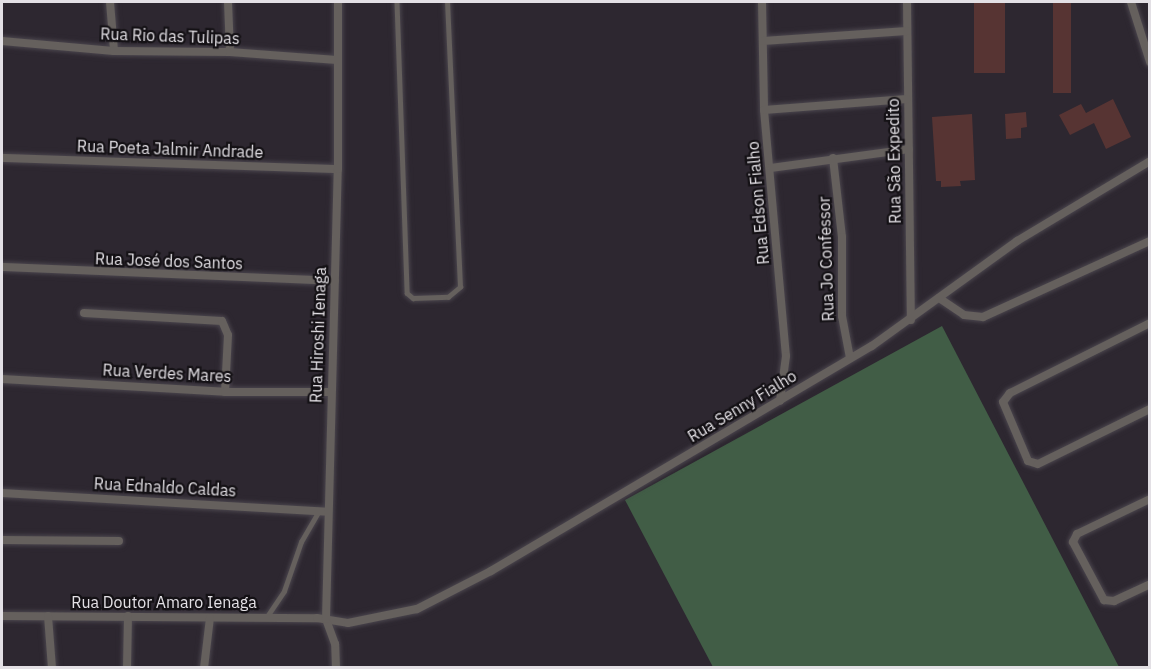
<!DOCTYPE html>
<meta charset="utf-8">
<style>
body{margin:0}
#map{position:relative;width:1151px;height:669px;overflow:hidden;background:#2d2730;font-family:"IBM Plex Sans",sans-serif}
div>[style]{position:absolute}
.forest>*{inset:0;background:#415d46}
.building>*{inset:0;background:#573433;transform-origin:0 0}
.roads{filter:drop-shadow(0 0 2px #4a454d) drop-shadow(0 0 2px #4a454d)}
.service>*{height:4.5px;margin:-2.25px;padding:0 2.25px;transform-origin:2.25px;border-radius:2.25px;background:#65605d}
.minor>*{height:8px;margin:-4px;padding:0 4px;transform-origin:4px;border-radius:4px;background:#65605d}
span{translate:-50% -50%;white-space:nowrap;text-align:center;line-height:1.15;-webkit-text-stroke:4.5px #141115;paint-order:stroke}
.street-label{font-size:16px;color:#e3e0e5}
.frame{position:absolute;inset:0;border:3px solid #e3e0e5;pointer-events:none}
</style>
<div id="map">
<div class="forest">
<div style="clip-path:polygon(942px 326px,1119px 667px,713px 667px,625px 500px)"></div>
</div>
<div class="building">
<div style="left:974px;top:2px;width:31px;height:71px"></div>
<div style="left:1053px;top:2px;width:18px;height:91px"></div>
<div style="clip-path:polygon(1113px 99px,1131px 137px,1106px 149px,1094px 123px,1070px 135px,1059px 115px,1081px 104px,1086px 113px)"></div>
<div style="clip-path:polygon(1026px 112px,1027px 127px,1021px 128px,1021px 138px,1006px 139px,1005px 114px)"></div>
<div style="clip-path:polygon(972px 114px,975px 180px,960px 181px,961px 186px,941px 187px,941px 181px,936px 181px,932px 117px)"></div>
</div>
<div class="roads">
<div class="service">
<div style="left:397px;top:2px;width:291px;rotate:88deg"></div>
<div style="left:407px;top:293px;width:8px;rotate:40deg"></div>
<div style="left:413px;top:298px;width:35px;rotate:-2deg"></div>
<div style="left:448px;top:297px;width:16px;rotate:-40deg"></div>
<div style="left:460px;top:287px;width:285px;rotate:-92.6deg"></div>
<div style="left:266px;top:618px;width:32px;rotate:-56deg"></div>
<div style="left:284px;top:591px;width:52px;rotate:-70.9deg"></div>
<div style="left:301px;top:542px;width:36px;rotate:-60deg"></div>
</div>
<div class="minor">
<div style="left:110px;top:2px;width:49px;rotate:85.3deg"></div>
<div style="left:228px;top:2px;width:50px;rotate:87.7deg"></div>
<div style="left:762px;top:2px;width:108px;rotate:88.9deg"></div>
<div style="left:764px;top:110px;width:247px;rotate:84.9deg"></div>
<div style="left:786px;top:356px;width:45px;rotate:97.6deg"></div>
<div style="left:907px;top:2px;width:318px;rotate:89.3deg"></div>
<div style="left:1131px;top:2px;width:63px;rotate:72.4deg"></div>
<div style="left:2px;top:41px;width:112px;rotate:5.1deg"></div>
<div style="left:114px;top:51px;width:116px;rotate:0.5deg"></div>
<div style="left:230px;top:52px;width:107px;rotate:4.3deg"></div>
<div style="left:763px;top:41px;width:144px;rotate:-4deg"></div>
<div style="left:764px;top:110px;width:143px;rotate:-4.4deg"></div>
<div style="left:2px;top:158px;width:336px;rotate:1.9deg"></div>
<div style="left:833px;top:158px;width:80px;rotate:83.5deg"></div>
<div style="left:842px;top:237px;width:79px;rotate:90deg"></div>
<div style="left:842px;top:316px;width:43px;rotate:79.2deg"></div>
<div style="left:771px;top:168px;width:139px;rotate:-7.8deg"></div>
<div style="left:2px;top:267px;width:333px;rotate:2.4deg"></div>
<div style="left:939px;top:298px;width:30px;rotate:34deg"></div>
<div style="left:964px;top:315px;width:19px;rotate:6deg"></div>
<div style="left:983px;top:317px;width:183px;rotate:-24.5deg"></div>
<div style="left:84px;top:313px;width:138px;rotate:3.3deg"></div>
<div style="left:222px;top:321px;width:15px;rotate:67deg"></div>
<div style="left:228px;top:335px;width:57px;rotate:93deg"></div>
<div style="left:1150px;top:323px;width:157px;rotate:153.4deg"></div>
<div style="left:1010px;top:393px;width:11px;rotate:128deg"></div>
<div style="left:1003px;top:402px;width:64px;rotate:67deg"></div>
<div style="left:1028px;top:461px;width:10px;rotate:17deg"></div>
<div style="left:1038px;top:464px;width:125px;rotate:-26.2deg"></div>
<div style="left:2px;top:379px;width:223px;rotate:3.3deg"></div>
<div style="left:225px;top:392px;width:106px"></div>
<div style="left:2px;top:493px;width:326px;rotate:3.3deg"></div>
<div style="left:1150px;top:499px;width:81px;rotate:154.4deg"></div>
<div style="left:1077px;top:534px;width:9px;rotate:117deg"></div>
<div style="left:1073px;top:542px;width:66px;rotate:61.9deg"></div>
<div style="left:1104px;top:600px;width:10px;rotate:6deg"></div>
<div style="left:1114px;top:601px;width:40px;rotate:-25deg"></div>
<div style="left:2px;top:540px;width:117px;rotate:0.5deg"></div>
<div style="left:2px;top:616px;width:315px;rotate:0.4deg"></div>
<div style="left:317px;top:618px;width:31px;rotate:9deg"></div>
<div style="left:348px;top:623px;width:70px;rotate:-11.5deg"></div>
<div style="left:417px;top:609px;width:83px;rotate:-27.2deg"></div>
<div style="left:491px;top:571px;width:442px;rotate:-30.6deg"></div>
<div style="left:872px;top:346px;width:179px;rotate:-35.9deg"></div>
<div style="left:1017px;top:241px;width:155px;rotate:-31deg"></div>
<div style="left:48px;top:616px;width:52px;rotate:85.6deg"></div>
<div style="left:127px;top:668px;width:52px;rotate:-88.9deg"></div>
<div style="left:204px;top:668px;width:50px;rotate:-83.2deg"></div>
<div style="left:336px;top:668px;width:24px;rotate:-92deg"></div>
<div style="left:335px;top:644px;width:27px;rotate:-110deg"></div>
<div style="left:326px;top:619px;width:450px;rotate:-88.5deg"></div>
<div style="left:338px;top:169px;width:167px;rotate:-90deg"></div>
</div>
</div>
<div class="street-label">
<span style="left:170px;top:36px;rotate:2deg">Rua Rio das Tulipas</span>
<span style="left:170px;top:149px;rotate:2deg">Rua Poeta Jalmir Andrade</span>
<span style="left:894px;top:161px;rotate:-91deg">Rua São Expedito</span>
<span style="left:758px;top:203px;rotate:-95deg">Rua Edson Fialho</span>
<span style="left:826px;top:259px;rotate:-92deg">Rua Jo Confessor</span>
<span style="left:169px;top:261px;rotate:2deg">Rua José dos Santos</span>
<span style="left:318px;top:335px;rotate:-88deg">Rua Hiroshi Ienaga</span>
<span style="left:167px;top:373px;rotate:3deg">Rua Verdes Mares</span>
<span style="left:742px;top:406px;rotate:-31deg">Rua Senny Fialho</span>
<span style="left:165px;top:487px;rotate:3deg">Rua Ednaldo Caldas</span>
<span style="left:164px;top:602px">Rua Doutor Amaro Ienaga</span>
</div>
<div class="frame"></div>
</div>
